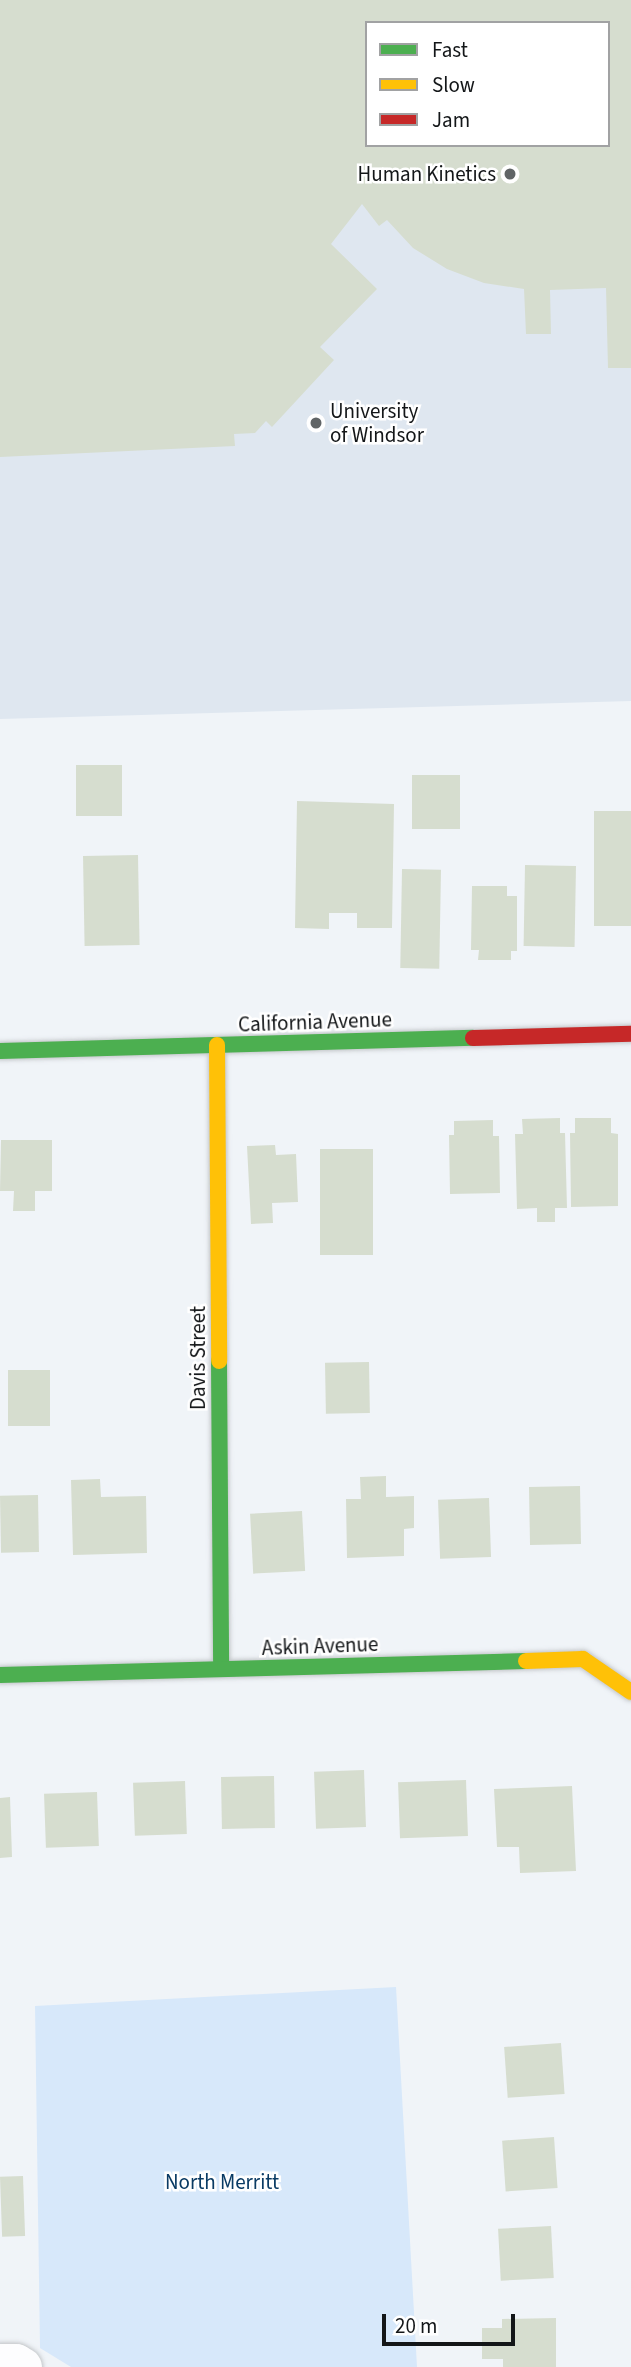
<!DOCTYPE html>
<style>
body{margin:0}
#map{position:relative;width:631px;height:2367px;overflow:hidden;background:#f0f4f8;font-family:"Source Sans 3",sans-serif}
div>[style]{position:absolute}
.built>*{inset:0;background:#dfe7f0}
.green>*{inset:0;background:#d7e8fa}
.building>*{inset:0;background:#d6ddcf;transform-origin:0 0}
.roads{filter:drop-shadow(0 0 2px #c4c7ca) drop-shadow(0 0 2px #c4c7ca)}
.street>*{height:38px;margin:-19px;padding:0 19px;transform-origin:19px;border-radius:19px;background:#fdfdfe}
.fast>*{height:16px;margin:-8px;padding:0 8px;transform-origin:8px;border-radius:8px;background:#4caf50}
.slow>*{height:16px;margin:-8px;padding:0 8px;transform-origin:8px;border-radius:8px;background:#ffc107}
.jam>*{height:16px;margin:-8px;padding:0 8px;transform-origin:8px;border-radius:8px;background:#c62828}
.dots>*{width:19px;height:19px;translate:-50% -50%;box-sizing:border-box;border:4px solid #fff;border-radius:50%}
span{translate:-50% -50%;white-space:nowrap;text-align:center;line-height:1.15;-webkit-text-stroke:5px #fff;paint-order:stroke}
.poi-label{font-size:21px;color:#131618}
.right{translate:-100% -50%;text-align:right}
.left{translate:0 -50%;text-align:left}
.street-label{font-size:21px;color:#131618}
.park-label{font-size:21px;color:#0a3b64}
.legend{position:absolute;left:365px;top:21px;width:245px;height:126px;box-sizing:border-box;background:#fff;border:2px solid #a1a2a3;margin:0;padding:9px 12px;list-style:none;font-size:21px;color:#131618}
.legend li{display:flex;align-items:center;gap:14px;height:35px}
.legend b{width:35px;border:2px solid #a1a2a3}
.scale{position:absolute;left:382px;top:2314px;width:133px;height:32px;box-sizing:border-box;border:4px solid #131618;border-top:0;padding-left:9px;font-size:21px;line-height:24px;white-space:nowrap;color:#131618;-webkit-text-stroke:5px #fff;paint-order:stroke}
</style>
<div id="map">
<div class="built">
<div style="clip-path:polygon(evenodd,0 0,631px 0,631px 701px,0 719px,0 0,367px 23px,608px 23px,608px 145px,367px 145px,367px 23px)"></div>
</div>
<div class="green">
<div style="clip-path:polygon(396px 1987px,417px 2367px,71px 2367px,40px 2348px,35px 2006px)"></div>
</div>
<div class="building">
<div style="clip-path:polygon(evenodd,0 0,631px 0,631px 368px,608px 368px,606px 288px,550px 290px,551px 334px,526px 334px,524px 289px,484px 283px,447px 269px,413px 248px,387px 220px,379px 226px,362px 204px,331px 244px,377px 289px,320px 347px,334px 360px,272px 427px,266px 421px,255px 433px,234px 434px,235px 446px,0 457px,0 0,367px 23px,608px 23px,608px 145px,367px 145px,367px 23px)"></div>
<div style="left:76px;top:765px;width:46px;height:51px"></div>
<div style="left:412px;top:775px;width:48px;height:54px"></div>
<div style="clip-path:polygon(297px 801px,394px 804px,392px 928px,357px 928px,357px 913px,329px 913px,329px 929px,295px 928px)"></div>
<div style="left:631px;top:811px;width:115px;height:37px;rotate:90deg"></div>
<div style="left:138px;top:855px;width:90px;height:55px;rotate:89deg"></div>
<div style="left:525px;top:865px;width:51px;height:81px;rotate:1deg"></div>
<div style="left:402px;top:869px;width:39px;height:99px;rotate:1deg"></div>
<div style="clip-path:polygon(472px 886px,507px 886px,507px 896px,517px 896px,517px 951px,511px 951px,511px 960px,478px 960px,479px 950px,471px 950px)"></div>
<div style="clip-path:polygon(560px 1118px,560px 1133px,565px 1133px,567px 1208px,555px 1208px,555px 1222px,537px 1222px,537px 1208px,517px 1209px,515px 1134px,523px 1134px,522px 1119px)"></div>
<div style="clip-path:polygon(575px 1118px,611px 1118px,611px 1133px,618px 1134px,618px 1206px,571px 1207px,570px 1133px,575px 1133px)"></div>
<div style="clip-path:polygon(493px 1120px,493px 1136px,499px 1136px,500px 1193px,450px 1194px,449px 1135px,454px 1135px,454px 1121px)"></div>
<div style="clip-path:polygon(1px 1140px,52px 1140px,52px 1191px,35px 1191px,35px 1211px,13px 1211px,14px 1191px,0 1191px)"></div>
<div style="clip-path:polygon(275px 1145px,276px 1155px,296px 1154px,298px 1202px,272px 1203px,273px 1223px,251px 1224px,247px 1146px)"></div>
<div style="left:320px;top:1149px;width:53px;height:106px"></div>
<div style="left:369px;top:1362px;width:51px;height:44px;rotate:89deg"></div>
<div style="left:8px;top:1370px;width:42px;height:56px"></div>
<div style="clip-path:polygon(386px 1476px,386px 1497px,414px 1496px,414px 1528px,404px 1529px,404px 1556px,347px 1558px,346px 1499px,361px 1499px,360px 1477px)"></div>
<div style="clip-path:polygon(100px 1479px,101px 1497px,146px 1496px,147px 1553px,73px 1555px,71px 1480px)"></div>
<div style="left:580px;top:1486px;width:58px;height:51px;rotate:89deg"></div>
<div style="left:38px;top:1495px;width:57px;height:38px;rotate:89deg"></div>
<div style="left:489px;top:1498px;width:59px;height:51px;rotate:88deg"></div>
<div style="left:302px;top:1511px;width:60px;height:52px;rotate:87deg"></div>
<div style="left:364px;top:1770px;width:57px;height:50px;rotate:88deg"></div>
<div style="left:274px;top:1776px;width:52px;height:53px;rotate:89deg"></div>
<div style="left:466px;top:1780px;width:56px;height:68px;rotate:88deg"></div>
<div style="left:185px;top:1781px;width:53px;height:52px;rotate:88deg"></div>
<div style="clip-path:polygon(572px 1786px,576px 1871px,520px 1873px,519px 1847px,497px 1847px,494px 1789px)"></div>
<div style="left:97px;top:1792px;width:54px;height:53px;rotate:88deg"></div>
<div style="clip-path:polygon(10px 1797px,12px 1857px,0 1858px,0 1798px)"></div>
<div style="left:561px;top:2043px;width:51px;height:57px;rotate:86deg"></div>
<div style="left:554px;top:2137px;width:51px;height:52px;rotate:86deg"></div>
<div style="left:23px;top:2176px;width:60px;height:23px;rotate:88deg"></div>
<div style="left:551px;top:2226px;width:52px;height:53px;rotate:87deg"></div>
<div style="clip-path:polygon(556px 2318px,556px 2367px,503px 2367px,503px 2359px,482px 2359px,482px 2328px,502px 2328px,502px 2319px)"></div>
</div>
<div class="roads">
<div class="street">
<div style="left:0;top:2363px;width:16px"></div>
<div style="left:16px;top:2363px;width:8px;rotate:30deg"></div>
</div>
<div class="fast">
<div style="left:0;top:1051px;width:473px;rotate:-1.6deg"></div>
<div style="left:219px;top:1361px;width:308px;rotate:89.6deg"></div>
<div style="left:0;top:1675px;width:526px;rotate:-1.52deg"></div>
</div>
<div class="slow">
<div style="left:217px;top:1045px;width:316px;rotate:89.6deg"></div>
<div style="left:526px;top:1661px;width:57px;rotate:-2deg"></div>
<div style="left:583px;top:1659px;width:58px;rotate:34.5deg"></div>
</div>
<div class="jam">
<div style="left:473px;top:1038px;width:158px;rotate:-1.5deg"></div>
</div>
</div>
<div class="dots">
<div style="left:510px;top:174px;background:#606466"></div>
<div style="left:316px;top:423px;background:#606466"></div>
</div>
<div class="poi-label">
<span class="right" style="left:496px;top:174px">Human Kinetics</span>
<span class="left" style="left:330px;top:423px">University<br>of Windsor</span>
</div>
<div class="street-label">
<span style="left:315px;top:1022px;rotate:-2deg">California Avenue</span>
<span style="left:198px;top:1358px;rotate:-90deg">Davis Street</span>
<span style="left:320px;top:1646px;rotate:-2deg">Askin Avenue</span>
</div>
<div class="park-label">
<span style="left:222px;top:2182px">North Merritt</span>
</div>
<ul class="legend">
<li><b style="height:9px;background:#4caf50"></b>Fast</li>
<li><b style="height:9px;background:#ffc107"></b>Slow</li>
<li><b style="height:9px;background:#c62828"></b>Jam</li>
</ul>
<div class="scale">20 m</div>
</div>
